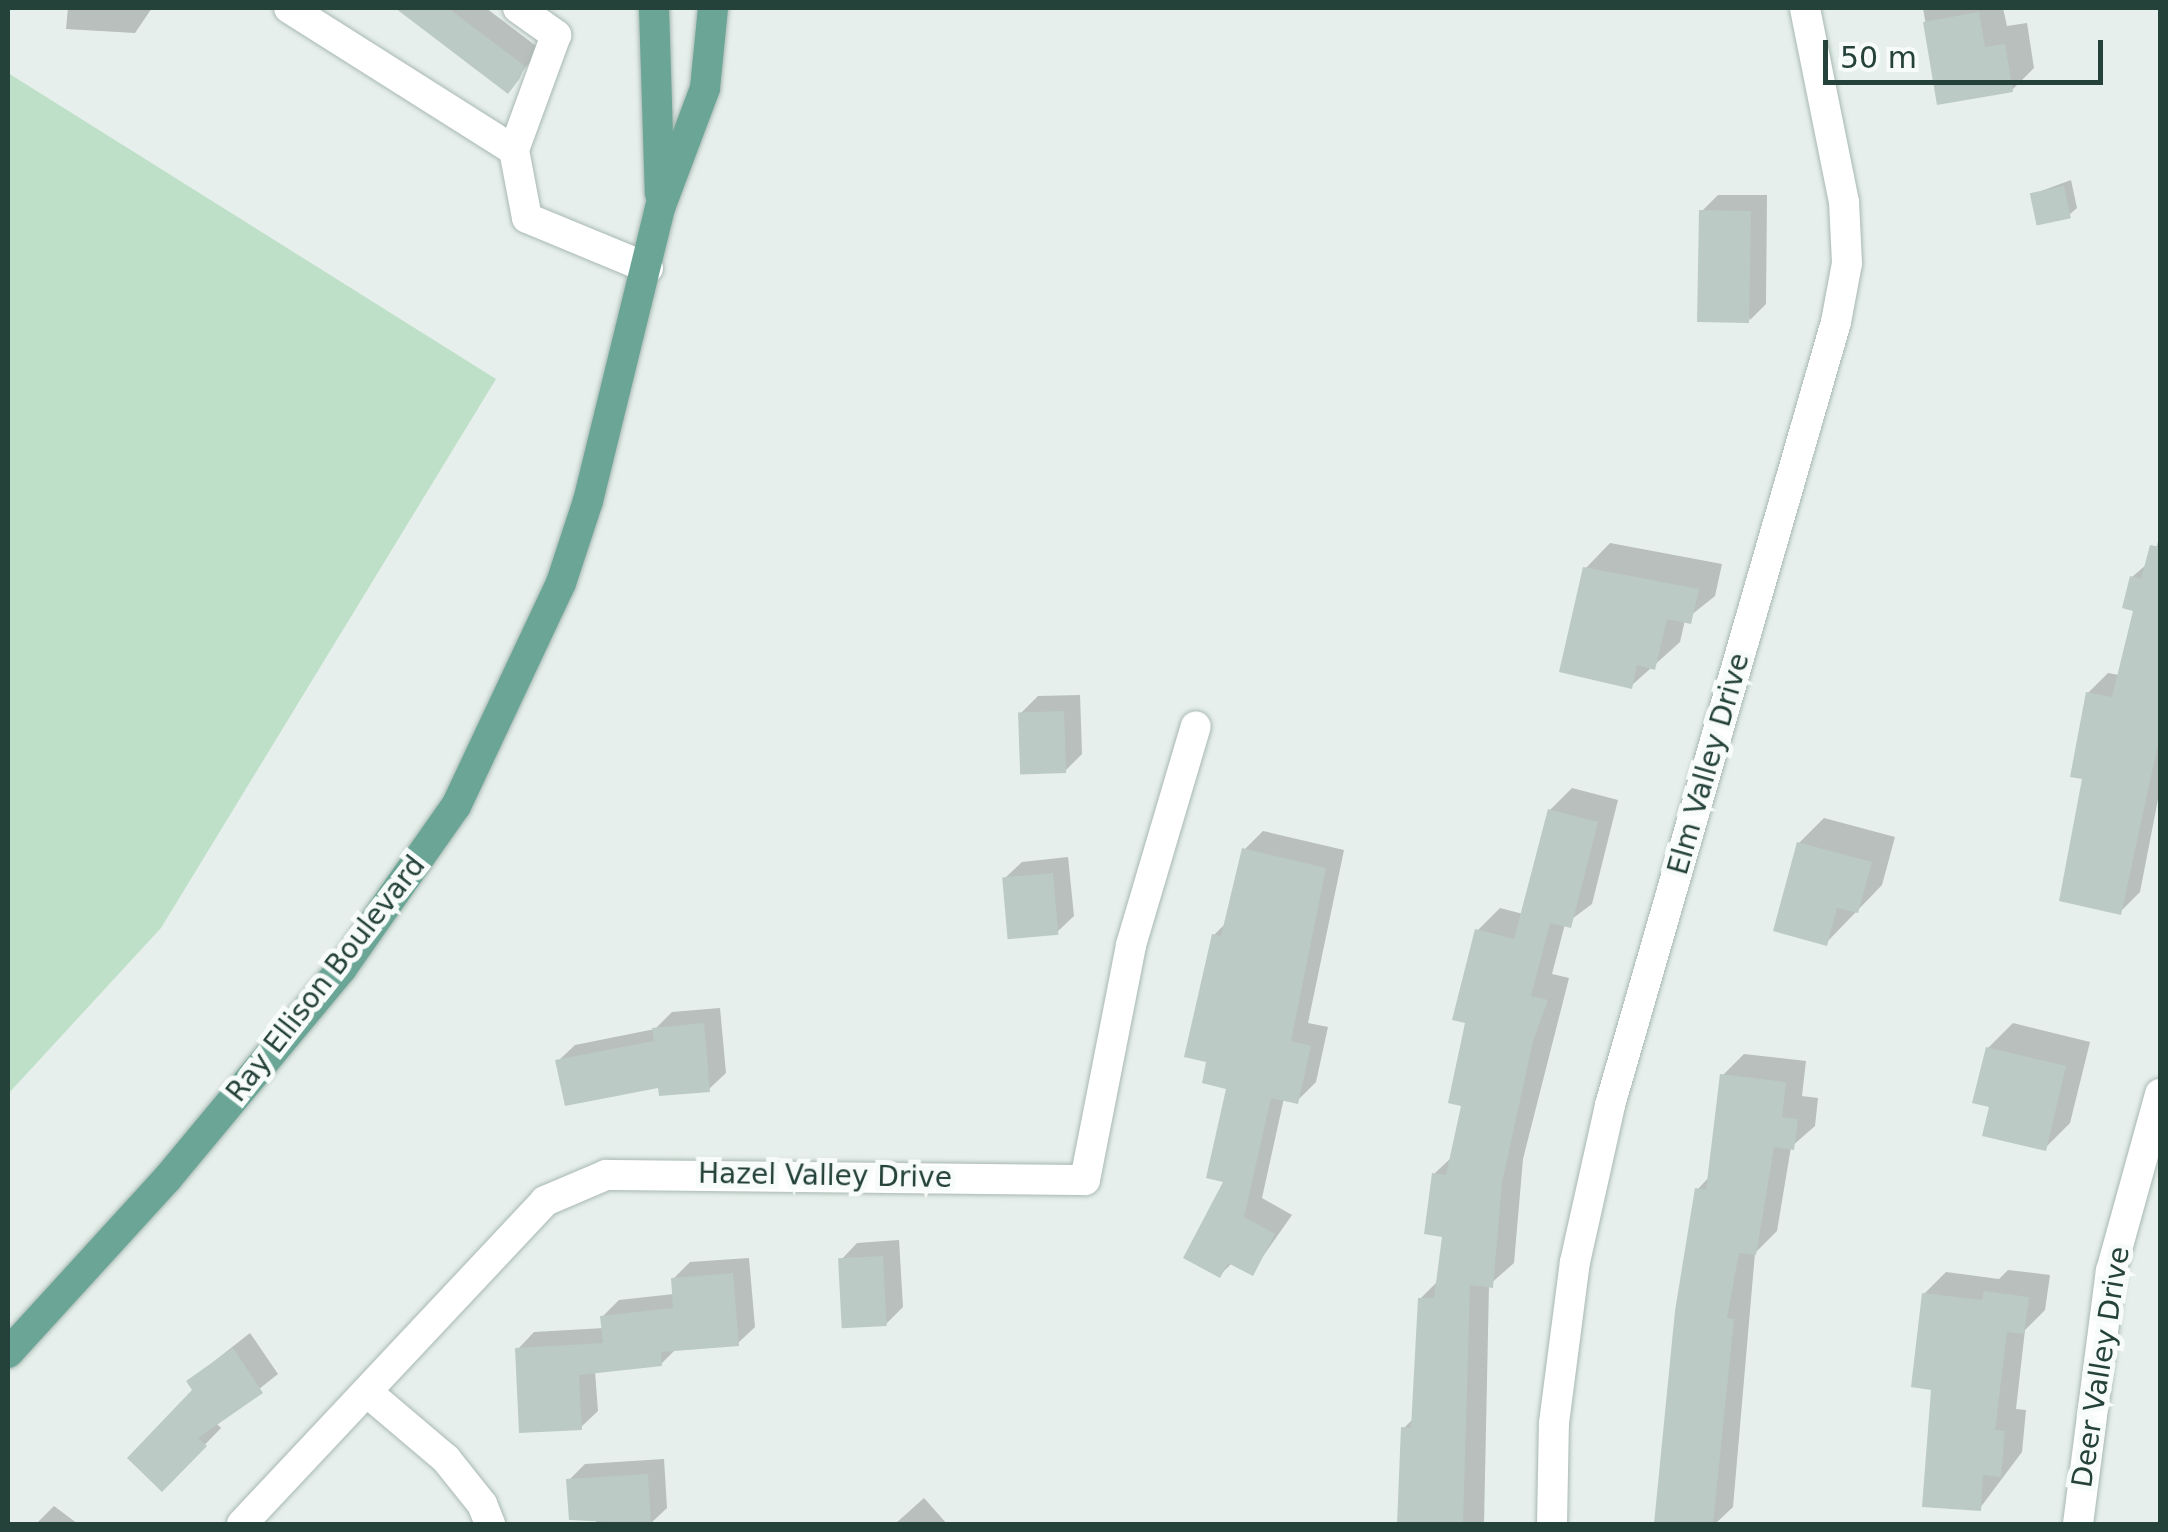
<!DOCTYPE html>
<style>
body{margin:0}
#map{position:relative;width:2168px;height:1532px;overflow:hidden;background:#e6efeb;font-family:"DejaVu Sans",sans-serif}
div>[style]{position:absolute}
.green>*{inset:0;background:#bfe0c8}
.shadow>*{inset:0;background:#0003}
.building>*{inset:0;background:#bbcac4;transform-origin:0 0}
.roads{filter:drop-shadow(0 0 2px #a8b8b2) drop-shadow(0 0 2px #a8b8b2)}
.minor>*{height:30px;margin:-15px;padding:0 15px;transform-origin:15px;border-radius:15px;background:#fff}
.major>*{height:30px;margin:-15px;padding:0 15px;transform-origin:15px;border-radius:15px;background:#6aa596}
span{translate:-50% -50%;white-space:nowrap;text-align:center;line-height:1.15;-webkit-text-stroke:10px #f7fbf9;paint-order:stroke}
.street-label{font-size:28px;color:#24423a}
.frame{position:absolute;inset:0;border:10px solid #24423a;pointer-events:none}
.scale{position:absolute;left:1823px;top:40px;width:280px;height:45px;box-sizing:border-box;border:5px solid #24423a;border-top:0;padding-left:12px;font-size:30px;line-height:35px;white-space:nowrap;color:#24423a;-webkit-text-stroke:8px #f7fbf9;paint-order:stroke}
</style>
<div id="map">
<div class="green">
<div style="clip-path:polygon(8px 73px,496px 379px,161px 928px,8px 1094px)"></div>
</div>
<div class="shadow">
<div style="clip-path:polygon(68px 8px,152px 8px,135px 33px,66px 29px)"></div>
<div style="clip-path:polygon(408px 8px,486px 8px,540px 49px,508px 90px,405px 12px)"></div>
<div style="clip-path:polygon(1923px 8px,2003px 8px,2007px 26px,2027px 23px,2034px 68px,2012px 90px,1939px 102px)"></div>
<div style="clip-path:polygon(2071px 180px,2077px 208px,2069px 215px,2033px 194px)"></div>
<div style="clip-path:polygon(1718px 195px,1767px 195px,1766px 304px,1750px 320px,1702px 211px)"></div>
<div style="clip-path:polygon(2160px 533px,2160px 789px,2140px 892px,2120px 912px,2085px 777px,2088px 693px,2108px 673px,2119px 675px,2136px 609px,2132px 577px,2154px 558px)"></div>
<div style="clip-path:polygon(1610px 543px,1722px 564px,1715px 596px,1685px 620px,1680px 642px,1631px 686px,1585px 569px)"></div>
<div style="clip-path:polygon(1080px 695px,1082px 754px,1065px 771px,1021px 713px,1038px 696px)"></div>
<div style="clip-path:polygon(1572px 788px,1618px 800px,1592px 904px,1565px 924px,1552px 974px,1569px 978px,1523px 1159px,1514px 1263px,1489px 1285px,1484px 1524px,1399px 1524px,1404px 1428px,1414px 1418px,1420px 1299px,1439px 1280px,1445px 1234px,1434px 1174px,1453px 1156px,1464px 1104px,1478px 930px,1500px 908px,1523px 914px,1550px 810px)"></div>
<div style="clip-path:polygon(1824px 818px,1895px 837px,1882px 885px,1826px 943px,1799px 843px)"></div>
<div style="clip-path:polygon(1263px 831px,1344px 850px,1308px 1023px,1328px 1027px,1316px 1082px,1297px 1101px,1284px 1098px,1262px 1198px,1292px 1215px,1252px 1272px,1233px 1262px,1220px 1275px,1229px 1087px,1214px 935px,1227px 922px,1244px 850px)"></div>
<div style="clip-path:polygon(1068px 857px,1074px 916px,1057px 932px,1005px 878px,1022px 862px)"></div>
<div style="clip-path:polygon(720px 1008px,726px 1073px,709px 1089px,558px 1061px,575px 1045px,655px 1029px,672px 1012px)"></div>
<div style="clip-path:polygon(2013px 1023px,2090px 1042px,2070px 1123px,2045px 1148px,1992px 1105px,1988px 1048px)"></div>
<div style="clip-path:polygon(1744px 1054px,1806px 1061px,1802px 1096px,1818px 1098px,1815px 1126px,1791px 1147px,1777px 1231px,1755px 1253px,1733px 1507px,1715px 1524px,1656px 1523px,1698px 1189px,1710px 1176px,1723px 1075px)"></div>
<div style="clip-path:polygon(899px 1240px,903px 1307px,886px 1324px,841px 1260px,857px 1243px)"></div>
<div style="clip-path:polygon(749px 1258px,755px 1327px,738px 1343px,677px 1348px,661px 1364px,595px 1371px,598px 1411px,581px 1427px,518px 1349px,534px 1332px,604px 1328px,602px 1317px,619px 1300px,674px 1294px,673px 1279px,690px 1262px)"></div>
<div style="clip-path:polygon(2008px 1270px,2050px 1275px,2045px 1310px,2025px 1330px,2016px 1409px,2026px 1410px,2022px 1452px,1980px 1508px,1933px 1387px,1924px 1294px,1946px 1272px,1999px 1279px)"></div>
<div style="clip-path:polygon(250px 1333px,278px 1374px,216px 1423px,221px 1428px,162px 1489px,195px 1390px,189px 1381px)"></div>
<div style="clip-path:polygon(664px 1459px,667px 1508px,650px 1524px,598px 1524px,569px 1480px,585px 1464px)"></div>
<div style="clip-path:polygon(924px 1498px,947px 1524px,895px 1524px)"></div>
<div style="clip-path:polygon(54px 1506px,78px 1524px,36px 1524px)"></div>
</div>
<div class="building">
<div style="clip-path:polygon(395px 8px,448px 8px,525px 66px,520px 78px,508px 94px)"></div>
<div style="clip-path:polygon(1979px 12px,1985px 47px,2005px 44px,2013px 92px,1937px 105px,1923px 22px)"></div>
<div style="left:2064px;top:186px;width:33px;height:35px;rotate:78deg"></div>
<div style="left:1699px;top:210px;width:52px;height:112px;rotate:1deg"></div>
<div style="clip-path:polygon(2150px 545px,2160px 547px,2160px 735px,2121px 915px,2059px 901px,2082px 779px,2070px 777px,2086px 692px,2112px 697px,2133px 611px,2122px 608px,2130px 576px,2141px 579px)"></div>
<div style="clip-path:polygon(1583px 567px,1699px 589px,1691px 624px,1667px 619px,1655px 670px,1637px 665px,1632px 689px,1559px 672px)"></div>
<div style="left:1064px;top:711px;width:62px;height:46px;rotate:88deg"></div>
<div style="clip-path:polygon(1548px 809px,1598px 822px,1571px 928px,1550px 923px,1531px 996px,1548px 1000px,1533px 1041px,1502px 1183px,1493px 1288px,1470px 1285px,1463px 1524px,1397px 1524px,1401px 1427px,1411px 1428px,1418px 1298px,1434px 1298px,1442px 1237px,1424px 1234px,1432px 1173px,1446px 1175px,1461px 1106px,1448px 1103px,1465px 1023px,1452px 1020px,1475px 929px,1514px 939px)"></div>
<div style="clip-path:polygon(1797px 842px,1872px 862px,1858px 913px,1837px 908px,1827px 946px,1773px 931px)"></div>
<div style="clip-path:polygon(1242px 848px,1326px 868px,1291px 1041px,1311px 1046px,1298px 1104px,1271px 1098px,1244px 1217px,1275px 1234px,1253px 1276px,1228px 1263px,1220px 1278px,1183px 1258px,1223px 1182px,1206px 1178px,1226px 1089px,1202px 1083px,1206px 1062px,1184px 1057px,1212px 934px,1221px 936px)"></div>
<div style="left:1053px;top:873px;width:62px;height:51px;rotate:85deg"></div>
<div style="clip-path:polygon(704px 1023px,710px 1092px,659px 1096px,658px 1088px,565px 1106px,555px 1060px,654px 1041px,652px 1028px)"></div>
<div style="clip-path:polygon(1986px 1047px,2066px 1066px,2046px 1151px,1982px 1136px,1989px 1107px,1972px 1103px)"></div>
<div style="clip-path:polygon(1720px 1074px,1786px 1082px,1782px 1117px,1798px 1119px,1794px 1150px,1774px 1147px,1756px 1255px,1739px 1253px,1727px 1318px,1734px 1319px,1713px 1524px,1654px 1524px,1675px 1311px,1695px 1188px,1706px 1190px)"></div>
<div style="left:883px;top:1256px;width:70px;height:45px;rotate:87deg"></div>
<div style="clip-path:polygon(733px 1273px,739px 1346px,661px 1352px,662px 1366px,579px 1375px,582px 1430px,519px 1433px,515px 1348px,603px 1343px,600px 1316px,673px 1308px,671px 1278px)"></div>
<div style="clip-path:polygon(1984px 1291px,2029px 1297px,2024px 1334px,2007px 1332px,1995px 1430px,2005px 1431px,2001px 1477px,1983px 1475px,1981px 1511px,1922px 1507px,1931px 1390px,1911px 1387px,1922px 1293px,1982px 1300px)"></div>
<div style="clip-path:polygon(233px 1348px,263px 1393px,198px 1438px,207px 1446px,162px 1492px,127px 1458px,192px 1390px,186px 1381px)"></div>
<div style="clip-path:polygon(648px 1474px,651px 1524px,569px 1520px,566px 1479px)"></div>
</div>
<div class="roads">
<div class="minor">
<div style="left:289px;top:8px;width:266px;rotate:32.3deg"></div>
<div style="left:518px;top:8px;width:47px;rotate:35.4deg"></div>
<div style="left:556px;top:35px;width:122px;rotate:110.1deg"></div>
<div style="left:514px;top:150px;width:69px;rotate:79.2deg"></div>
<div style="left:527px;top:218px;width:131px;rotate:22.5deg"></div>
<div style="left:367px;top:1392px;width:104px;rotate:40.3deg"></div>
<div style="left:446px;top:1459px;width:58px;rotate:51.3deg"></div>
<div style="left:482px;top:1504px;width:22px;rotate:68deg"></div>
<div style="left:242px;top:1524px;width:443px;rotate:-46.8deg"></div>
<div style="left:545px;top:1201px;width:66px;rotate:-23.1deg"></div>
<div style="left:606px;top:1175px;width:479px;rotate:0.6deg"></div>
<div style="left:1085px;top:1180px;width:239px;rotate:-78.9deg"></div>
<div style="left:1131px;top:945px;width:228px;rotate:-73.5deg"></div>
<div style="left:1552px;top:1524px;width:101px;rotate:-88.9deg"></div>
<div style="left:1554px;top:1423px;width:162px;rotate:-82.6deg"></div>
<div style="left:1575px;top:1262px;width:161px;rotate:-77.4deg"></div>
<div style="left:1610px;top:1105px;width:815px;rotate:-73.9deg"></div>
<div style="left:1836px;top:322px;width:60px;rotate:-79.4deg"></div>
<div style="left:1847px;top:263px;width:61px;rotate:-92.8deg"></div>
<div style="left:1844px;top:202px;width:198px;rotate:-101.4deg"></div>
<div style="left:2078px;top:1524px;width:255px;rotate:-82.6deg"></div>
<div style="left:2111px;top:1271px;width:184px;rotate:-74.5deg"></div>
</div>
<div class="major">
<div style="left:654px;top:8px;width:186px;rotate:88.2deg"></div>
<div style="left:8px;top:1353px;width:236px;rotate:-47.6deg"></div>
<div style="left:167px;top:1179px;width:274px;rotate:-50.3deg"></div>
<div style="left:342px;top:968px;width:198px;rotate:-54.9deg"></div>
<div style="left:456px;top:806px;width:246px;rotate:-64.8deg"></div>
<div style="left:561px;top:583px;width:86px;rotate:-71.8deg"></div>
<div style="left:588px;top:501px;width:302px;rotate:-76.2deg"></div>
<div style="left:660px;top:208px;width:128px;rotate:-69.4deg"></div>
<div style="left:705px;top:88px;width:80px;rotate:-84.3deg"></div>
</div>
</div>
<div class="street-label">
<span style="left:1709px;top:764px;rotate:-74deg">Elm Valley Drive</span>
<span style="left:326px;top:979px;rotate:-52deg">Ray Ellison Boulevard</span>
<span style="left:825px;top:1176px;rotate:1deg">Hazel Valley Drive</span>
<span style="left:2101px;top:1367px;rotate:-81deg">Deer Valley Drive</span>
</div>
<div class="frame"></div>
<div class="scale">50 m</div>
</div>
